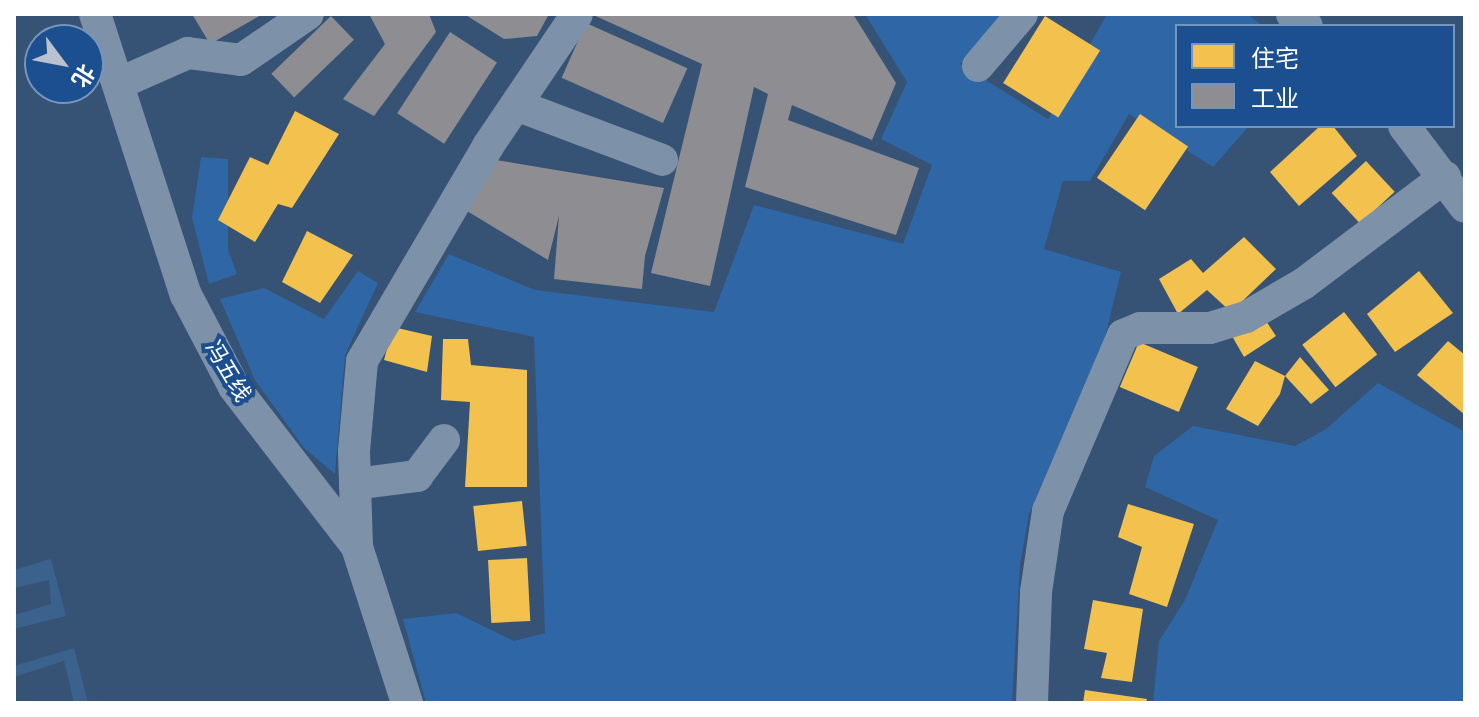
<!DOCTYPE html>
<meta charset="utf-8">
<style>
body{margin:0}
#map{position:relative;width:1479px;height:717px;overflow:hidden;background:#365274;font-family:Figtree,"Noto Sans SC",sans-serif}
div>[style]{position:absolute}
.green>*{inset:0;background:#2f66a5}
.water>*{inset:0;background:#3b618d}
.homes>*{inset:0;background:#f2c14e;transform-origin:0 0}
.industry>*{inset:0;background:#8d8d92;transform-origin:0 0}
.minor>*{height:32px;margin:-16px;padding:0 16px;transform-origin:16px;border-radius:16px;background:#7d92a8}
span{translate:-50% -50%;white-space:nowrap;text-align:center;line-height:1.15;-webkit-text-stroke:8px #1b4f8f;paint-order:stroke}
.street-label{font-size:22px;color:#fff}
.frame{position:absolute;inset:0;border:16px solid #fff;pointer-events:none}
.legend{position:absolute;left:1175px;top:24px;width:280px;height:104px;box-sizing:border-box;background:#1b4f8f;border:2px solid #7695bc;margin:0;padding:10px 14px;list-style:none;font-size:24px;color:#fff}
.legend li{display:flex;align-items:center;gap:16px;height:40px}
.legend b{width:40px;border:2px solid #7695bc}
.north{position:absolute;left:24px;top:24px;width:80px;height:80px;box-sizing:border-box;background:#1b4f8f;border:2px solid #7695bc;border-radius:50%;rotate:122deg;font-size:22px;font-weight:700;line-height:32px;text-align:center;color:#fff}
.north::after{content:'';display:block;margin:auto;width:28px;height:36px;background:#b9c2ce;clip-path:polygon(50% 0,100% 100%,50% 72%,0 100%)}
</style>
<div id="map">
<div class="green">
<div style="clip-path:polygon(865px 14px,1008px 14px,960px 64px,1048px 119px,1107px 14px,1247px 14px,1263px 26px,1177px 26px,1177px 126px,1249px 126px,1213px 167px,1129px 114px,1090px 181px,1063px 181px,1044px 249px,1121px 272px,1103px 345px,1029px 514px,1020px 565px,1012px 703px,426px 703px,403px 619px,456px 613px,514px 641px,545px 633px,534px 337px,415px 312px,449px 254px,535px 290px,714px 312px,754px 205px,903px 244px,932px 165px,881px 139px,907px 82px)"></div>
<div style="clip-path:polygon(201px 157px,228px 159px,228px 250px,237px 274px,209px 284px,192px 218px)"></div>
<div style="clip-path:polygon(358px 271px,378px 283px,345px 355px,335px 474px,304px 448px,255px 380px,220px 299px,264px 288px,324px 319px)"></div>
<div style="clip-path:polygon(1378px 383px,1465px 432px,1465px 703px,1153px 703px,1159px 641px,1185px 600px,1218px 520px,1145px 487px,1154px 456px,1193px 426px,1295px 446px,1326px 429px)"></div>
</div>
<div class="water">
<div style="clip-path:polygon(51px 559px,66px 616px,14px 629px,14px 615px,51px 604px,49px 580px,14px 588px,14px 570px)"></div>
<div style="clip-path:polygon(74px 648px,88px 703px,74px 703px,64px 661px,14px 677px,14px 666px)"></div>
</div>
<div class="homes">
<div style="left:1045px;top:16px;width:65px;height:79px;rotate:32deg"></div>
<div style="clip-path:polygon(295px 111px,339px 134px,292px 208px,278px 204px,255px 242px,218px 220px,250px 157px,268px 165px)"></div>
<div style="left:1140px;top:114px;width:58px;height:77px;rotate:34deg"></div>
<div style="clip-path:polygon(1320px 126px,1333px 126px,1357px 156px,1299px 206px,1270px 172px)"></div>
<div style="left:1366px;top:161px;width:42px;height:47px;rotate:47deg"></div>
<div style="clip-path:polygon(307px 231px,353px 255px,320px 303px,282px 282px)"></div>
<div style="clip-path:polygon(1244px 237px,1276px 269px,1231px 312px,1207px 290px,1178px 314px,1159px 279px,1191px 259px,1203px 273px)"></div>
<div style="clip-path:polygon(1419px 271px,1453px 313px,1395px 352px,1367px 314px)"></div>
<div style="left:1344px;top:312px;width:54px;height:53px;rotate:52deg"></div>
<div style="clip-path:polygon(1264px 318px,1276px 336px,1244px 357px,1232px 336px)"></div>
<div style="clip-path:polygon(393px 327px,432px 336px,427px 372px,384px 360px)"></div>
<div style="clip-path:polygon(443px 339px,468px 339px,471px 365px,527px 370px,527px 487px,465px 487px,470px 402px,441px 400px)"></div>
<div style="clip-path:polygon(1448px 341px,1465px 355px,1465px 415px,1417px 375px)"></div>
<div style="left:1139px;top:342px;width:64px;height:49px;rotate:23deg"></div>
<div style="clip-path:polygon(1300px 357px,1329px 390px,1311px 404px,1285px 376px)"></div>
<div style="clip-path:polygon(1255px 361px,1285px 376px,1280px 394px,1258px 426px,1226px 409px)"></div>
<div style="left:522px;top:501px;width:45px;height:49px;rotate:84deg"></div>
<div style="clip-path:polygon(1128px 504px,1194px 524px,1167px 607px,1129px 594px,1142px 547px,1118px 537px)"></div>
<div style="left:527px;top:558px;width:63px;height:39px;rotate:87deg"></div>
<div style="clip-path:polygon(1093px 600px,1143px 609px,1132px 682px,1101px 678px,1107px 653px,1084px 649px)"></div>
<div style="clip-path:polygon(1085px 690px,1147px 699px,1146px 703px,1083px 703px)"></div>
</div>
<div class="industry">
<div style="clip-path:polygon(192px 14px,263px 14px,210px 44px)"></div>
<div style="clip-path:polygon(369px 14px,429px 14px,436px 32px,374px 116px,343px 99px,385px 44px)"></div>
<div style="clip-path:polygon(464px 14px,549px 14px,537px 36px,504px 39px)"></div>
<div style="clip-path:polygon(591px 14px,853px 14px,896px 83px,872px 140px,792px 105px,788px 120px,919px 168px,896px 235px,745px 187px,768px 94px,754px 87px,710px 286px,651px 273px,702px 64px)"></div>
<div style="left:331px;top:16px;width:33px;height:83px;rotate:46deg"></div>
<div style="left:586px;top:23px;width:111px;height:60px;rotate:24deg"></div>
<div style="left:450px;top:32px;width:56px;height:97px;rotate:33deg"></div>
<div style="clip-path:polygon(496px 160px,664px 188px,645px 256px,642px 289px,554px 279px,559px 216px,548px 260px,467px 211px)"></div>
</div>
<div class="minor">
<div style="left:95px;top:14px;width:295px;rotate:72.1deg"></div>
<div style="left:186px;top:295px;width:104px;rotate:62.4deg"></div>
<div style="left:234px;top:387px;width:202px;rotate:52.4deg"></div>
<div style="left:357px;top:547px;width:164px;rotate:72.2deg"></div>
<div style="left:1292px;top:14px;width:19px;rotate:39deg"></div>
<div style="left:978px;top:66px;width:68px;rotate:-49.8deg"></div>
<div style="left:120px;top:83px;width:74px;rotate:-23.8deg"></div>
<div style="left:188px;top:53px;width:53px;rotate:7.5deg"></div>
<div style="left:241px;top:60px;width:81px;rotate:-34.5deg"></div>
<div style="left:516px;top:105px;width:156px;rotate:20.6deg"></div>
<div style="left:1404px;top:126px;width:101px;rotate:53deg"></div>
<div style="left:355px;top:484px;width:63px;rotate:-7.4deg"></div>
<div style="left:417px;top:476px;width:45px;rotate:-53.1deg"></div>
<div style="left:357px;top:547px;width:96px;rotate:-91.8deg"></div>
<div style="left:354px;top:451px;width:90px;rotate:-84.9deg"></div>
<div style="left:362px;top:361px;width:249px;rotate:-59.6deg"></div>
<div style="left:488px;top:146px;width:159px;rotate:-56deg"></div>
<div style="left:1032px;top:703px;width:111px;rotate:-87.9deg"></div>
<div style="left:1036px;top:592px;width:82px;rotate:-81.6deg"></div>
<div style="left:1048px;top:511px;width:191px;rotate:-66.9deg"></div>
<div style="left:1123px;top:335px;width:18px;rotate:-22deg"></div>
<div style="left:1140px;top:328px;width:70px"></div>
<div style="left:1210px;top:328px;width:38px;rotate:-17deg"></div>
<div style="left:1246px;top:317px;width:66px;rotate:-30.1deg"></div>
<div style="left:1303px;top:284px;width:178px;rotate:-37deg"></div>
</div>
<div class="street-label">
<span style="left:228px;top:371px;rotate:59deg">冯五线</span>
</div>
<div class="frame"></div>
<ul class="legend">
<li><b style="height:22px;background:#f2c14e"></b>住宅</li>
<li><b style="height:22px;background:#8d8d92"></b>工业</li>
</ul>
<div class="north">北</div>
</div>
